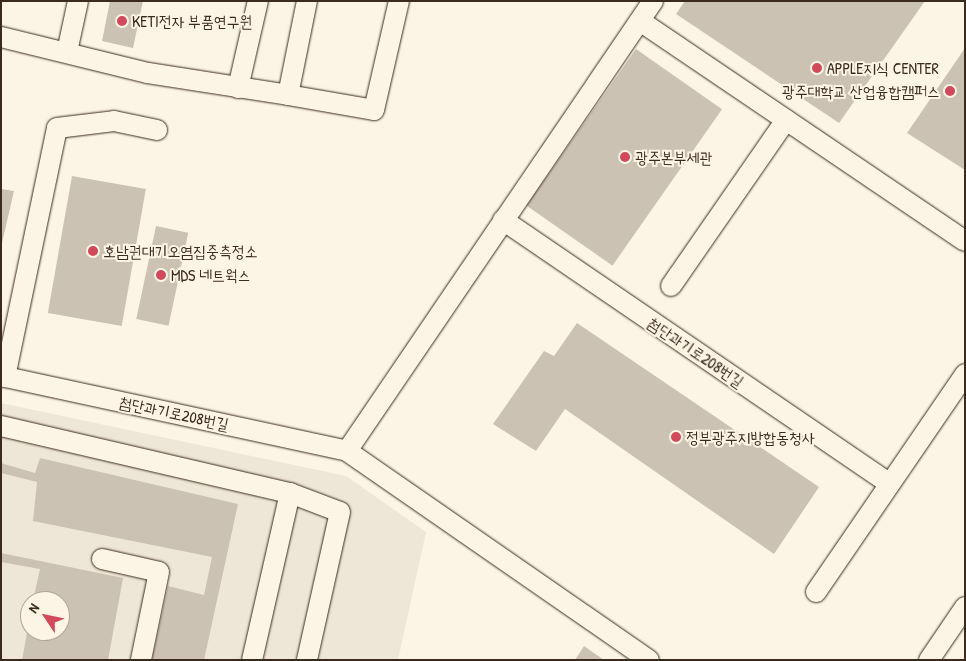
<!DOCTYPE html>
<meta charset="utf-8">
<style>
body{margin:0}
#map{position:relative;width:966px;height:661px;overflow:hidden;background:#fcf5e5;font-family:"Patrick Hand","Poor Story",sans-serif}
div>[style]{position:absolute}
.built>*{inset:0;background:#eee6d6}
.building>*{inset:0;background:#ccc2b3;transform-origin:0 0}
.roads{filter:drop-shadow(0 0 1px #3b2a1e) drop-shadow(0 0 1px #3b2a1e)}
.minor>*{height:20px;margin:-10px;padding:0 10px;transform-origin:10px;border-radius:10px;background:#fcf5e5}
.dots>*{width:14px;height:14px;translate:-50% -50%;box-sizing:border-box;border:2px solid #fcf5e5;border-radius:50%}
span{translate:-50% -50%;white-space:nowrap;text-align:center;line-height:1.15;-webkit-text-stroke:4px #fcf5e5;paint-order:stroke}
.poi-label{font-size:16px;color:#3b2a1e}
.left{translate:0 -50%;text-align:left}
.right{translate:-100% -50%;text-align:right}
.street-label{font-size:16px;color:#3b2a1e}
.frame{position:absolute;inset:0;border:2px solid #3b2a1e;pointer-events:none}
.north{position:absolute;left:20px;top:591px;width:50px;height:50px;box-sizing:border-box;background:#fcf5e5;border:1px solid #afa495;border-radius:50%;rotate:304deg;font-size:14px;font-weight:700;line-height:20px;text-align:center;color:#3b2a1e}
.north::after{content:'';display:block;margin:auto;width:18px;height:22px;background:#d1495b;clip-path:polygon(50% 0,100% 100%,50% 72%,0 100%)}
</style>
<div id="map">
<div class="built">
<div style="clip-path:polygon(evenodd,1px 403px,346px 476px,426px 532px,398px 660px,1px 660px,1px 403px,30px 601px,60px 601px,60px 631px,30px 631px,30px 601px)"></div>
</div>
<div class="building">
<div style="clip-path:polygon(110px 1px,143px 1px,133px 48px,102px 41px)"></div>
<div style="clip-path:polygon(685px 1px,925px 1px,839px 123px,676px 14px)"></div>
<div style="clip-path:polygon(965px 48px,965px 170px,907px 133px)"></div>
<div style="left:636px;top:49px;width:105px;height:191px;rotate:35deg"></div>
<div style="left:72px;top:176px;width:75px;height:139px;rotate:10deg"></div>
<div style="clip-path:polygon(1px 189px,14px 191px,2px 243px,1px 243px)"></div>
<div style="left:156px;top:226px;width:33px;height:95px;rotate:12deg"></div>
<div style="clip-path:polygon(577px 323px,819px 487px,774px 554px,565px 409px,536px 451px,493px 424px,544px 351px,554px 356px)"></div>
<div style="clip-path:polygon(40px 458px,238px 504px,204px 660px,152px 660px,168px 586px,204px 595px,212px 557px,33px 521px,37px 482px,1px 473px,1px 463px,35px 473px)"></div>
<div style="clip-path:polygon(1px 553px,123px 578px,108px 660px,22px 660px,29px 622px,30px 631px,60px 631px,60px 601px,33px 601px,40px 569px,1px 562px)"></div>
<div style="clip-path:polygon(584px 646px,604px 660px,575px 660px)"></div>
</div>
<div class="roads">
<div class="minor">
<div style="left:640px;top:21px;width:392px;rotate:34.1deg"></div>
<div style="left:1px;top:37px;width:151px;rotate:13.8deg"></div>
<div style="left:148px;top:73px;width:142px;rotate:8.9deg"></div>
<div style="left:288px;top:95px;width:96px;rotate:-78.6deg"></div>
<div style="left:67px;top:52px;width:52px;rotate:-77.8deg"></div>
<div style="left:238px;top:88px;width:89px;rotate:-77.1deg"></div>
<div style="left:288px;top:95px;width:87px;rotate:9.9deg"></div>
<div style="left:374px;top:110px;width:112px;rotate:-77.1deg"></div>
<div style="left:503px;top:220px;width:468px;rotate:34.3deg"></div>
<div style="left:671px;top:286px;width:202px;rotate:-55.3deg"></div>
<div style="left:1px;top:376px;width:354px;rotate:12.2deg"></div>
<div style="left:347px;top:451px;width:367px;rotate:34.7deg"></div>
<div style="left:5px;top:377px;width:254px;rotate:-78.2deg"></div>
<div style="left:57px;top:128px;width:57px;rotate:-7deg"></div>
<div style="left:114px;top:121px;width:44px;rotate:11.8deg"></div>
<div style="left:1px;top:426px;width:297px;rotate:13.1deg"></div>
<div style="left:290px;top:493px;width:171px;rotate:102.8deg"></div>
<div style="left:347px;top:451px;width:544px;rotate:-55.78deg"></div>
<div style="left:290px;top:493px;width:53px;rotate:20.8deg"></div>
<div style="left:340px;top:512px;width:152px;rotate:102.6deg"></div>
<div style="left:102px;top:559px;width:58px;rotate:12.8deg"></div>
<div style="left:159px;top:572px;width:90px;rotate:101.6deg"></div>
<div style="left:816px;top:592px;width:264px;rotate:-55.6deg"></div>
<div style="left:929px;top:660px;width:64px;rotate:-55.8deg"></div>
</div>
</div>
<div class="dots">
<div style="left:122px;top:21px;background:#d1495b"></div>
<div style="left:817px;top:68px;background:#d1495b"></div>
<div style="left:950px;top:91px;background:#d1495b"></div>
<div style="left:625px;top:157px;background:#d1495b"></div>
<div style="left:93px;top:251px;background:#d1495b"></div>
<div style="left:161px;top:275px;background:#d1495b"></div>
<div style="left:676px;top:437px;background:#d1495b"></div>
</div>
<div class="poi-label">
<span class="left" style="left:132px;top:21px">KETI전자 부품연구원</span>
<span class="left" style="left:827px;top:68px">APPLE지식 CENTER</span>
<span class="right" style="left:940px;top:91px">광주대학교 산업융합캠퍼스</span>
<span class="left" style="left:635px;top:157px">광주본부세관</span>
<span class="left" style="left:103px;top:251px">호남권대기오염집중측정소</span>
<span class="left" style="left:171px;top:275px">MDS 네트웍스</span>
<span class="left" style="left:686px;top:437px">정부광주지방합동청사</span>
</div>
<div class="street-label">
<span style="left:696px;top:352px;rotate:34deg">첨단과기로208번길</span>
<span style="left:174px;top:413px;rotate:12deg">첨단과기로208번길</span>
</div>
<div class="frame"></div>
<div class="north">N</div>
</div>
